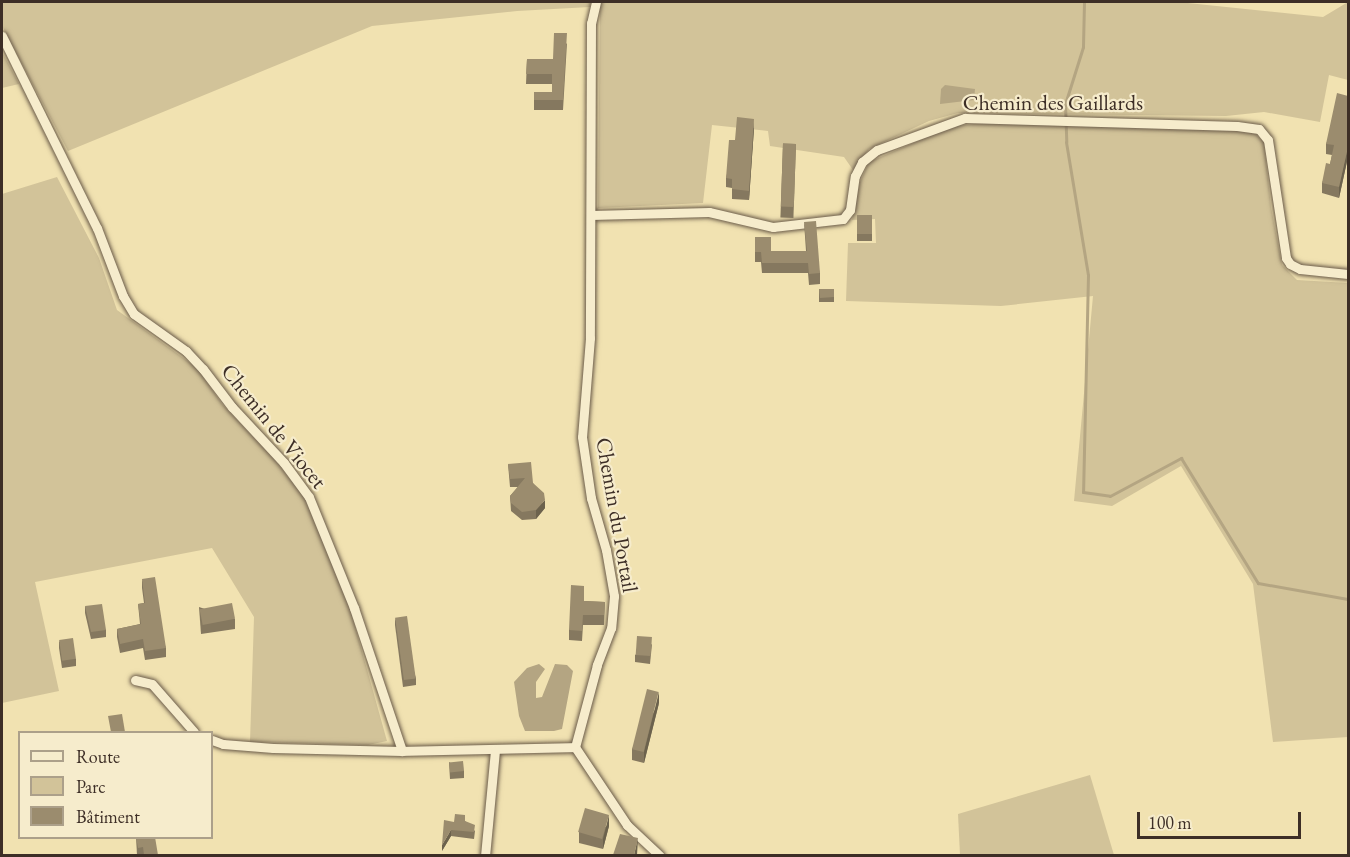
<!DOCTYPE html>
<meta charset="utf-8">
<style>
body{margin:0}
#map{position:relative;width:1350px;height:857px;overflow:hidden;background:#f1e2b1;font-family:"EB Garamond",serif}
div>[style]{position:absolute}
.green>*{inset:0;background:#d2c399}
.water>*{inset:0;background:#b4a582}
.stream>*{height:3px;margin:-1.5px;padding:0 1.5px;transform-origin:1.5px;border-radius:1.5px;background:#b4a582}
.roads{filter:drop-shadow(0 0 2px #6a5b49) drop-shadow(0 0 2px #6a5b49)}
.street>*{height:9px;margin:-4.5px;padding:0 4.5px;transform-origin:4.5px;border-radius:4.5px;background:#f6eccc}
.wall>*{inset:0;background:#85785f;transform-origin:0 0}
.shaded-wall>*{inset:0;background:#6c624d}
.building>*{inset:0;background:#9b8c6e;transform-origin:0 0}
span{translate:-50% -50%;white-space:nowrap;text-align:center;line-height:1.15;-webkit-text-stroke:4.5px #f6eccc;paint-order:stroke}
.street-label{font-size:22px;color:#3d2e26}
.frame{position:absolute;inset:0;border:3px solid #3d2e26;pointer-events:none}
.legend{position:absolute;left:18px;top:731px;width:195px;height:108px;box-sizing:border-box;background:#f6eccc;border:2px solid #aca08a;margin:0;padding:8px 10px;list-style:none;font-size:18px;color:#3d2e26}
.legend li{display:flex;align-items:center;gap:12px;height:30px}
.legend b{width:30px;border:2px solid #aca08a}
.scale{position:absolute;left:1137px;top:812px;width:164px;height:27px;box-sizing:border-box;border:3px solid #3d2e26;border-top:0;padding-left:8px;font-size:18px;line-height:21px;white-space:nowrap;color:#3d2e26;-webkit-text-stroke:4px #f6eccc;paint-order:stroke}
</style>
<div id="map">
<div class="green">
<div style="clip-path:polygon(2px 2px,591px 2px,590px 7px,517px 11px,372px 26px,68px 151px,2px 26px)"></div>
<div style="clip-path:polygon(600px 2px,1178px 2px,1323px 17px,1348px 2px,1348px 80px,1329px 75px,1320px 122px,1264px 112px,1226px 116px,958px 113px,929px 121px,869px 149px,853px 170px,844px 157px,770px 146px,768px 131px,712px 125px,703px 203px,598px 208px)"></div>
<div style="clip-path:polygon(2px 52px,19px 84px,2px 88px)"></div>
<div style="clip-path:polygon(985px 123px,1245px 131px,1255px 134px,1264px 142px,1271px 207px,1282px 265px,1297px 280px,1348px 283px,1348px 737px,1273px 742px,1253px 584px,1181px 466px,1112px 506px,1074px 501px,1093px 296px,1001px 306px,846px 301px,848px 243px,876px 243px,875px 219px,852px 220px,860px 182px,869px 162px,953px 126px)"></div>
<div style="clip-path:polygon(57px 177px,99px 258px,117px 310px,197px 368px,222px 404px,275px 460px,307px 501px,349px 605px,387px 741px,368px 745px,250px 742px,254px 617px,212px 548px,35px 582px,59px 691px,2px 703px,2px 194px)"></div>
<div style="clip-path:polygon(1090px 775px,1114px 855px,960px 855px,958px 814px)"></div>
</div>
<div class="water">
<div style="clip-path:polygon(945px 85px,975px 89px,974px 100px,940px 104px,941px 89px)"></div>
<div style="clip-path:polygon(539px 664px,545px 669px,536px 682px,536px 698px,542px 697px,555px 664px,567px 665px,573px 671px,562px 729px,554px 731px,525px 731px,519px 716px,514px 682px,527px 668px)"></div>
</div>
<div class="stream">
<div style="left:1084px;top:2px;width:45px;rotate:91.3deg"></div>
<div style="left:1083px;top:47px;width:60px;rotate:107.5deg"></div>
<div style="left:1065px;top:104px;width:38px;rotate:88deg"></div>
<div style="left:1066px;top:142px;width:135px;rotate:80.6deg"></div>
<div style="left:1088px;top:275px;width:217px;rotate:91.3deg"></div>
<div style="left:1083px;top:492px;width:27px;rotate:8deg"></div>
<div style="left:1110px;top:496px;width:81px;rotate:-28.2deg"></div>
<div style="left:1181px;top:458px;width:147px;rotate:58.4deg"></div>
<div style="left:1258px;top:583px;width:91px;rotate:10.1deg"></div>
</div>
<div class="roads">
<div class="street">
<div style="left:596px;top:2px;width:22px;rotate:103deg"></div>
<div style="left:591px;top:23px;width:315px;rotate:90.2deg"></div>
<div style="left:590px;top:338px;width:99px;rotate:94.6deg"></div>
<div style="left:582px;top:437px;width:62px;rotate:81.6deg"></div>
<div style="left:591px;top:498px;width:54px;rotate:73.9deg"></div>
<div style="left:606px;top:550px;width:47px;rotate:80.1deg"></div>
<div style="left:614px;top:596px;width:32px;rotate:95deg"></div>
<div style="left:611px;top:628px;width:40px;rotate:111deg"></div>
<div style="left:597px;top:665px;width:85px;rotate:105deg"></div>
<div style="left:575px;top:747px;width:94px;rotate:56.3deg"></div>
<div style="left:627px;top:825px;width:45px;rotate:43.2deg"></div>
<div style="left:2px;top:36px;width:214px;rotate:63.7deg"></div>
<div style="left:97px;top:228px;width:73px;rotate:69.1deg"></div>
<div style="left:123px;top:296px;width:21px;rotate:59deg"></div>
<div style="left:134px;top:314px;width:64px;rotate:35.4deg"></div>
<div style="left:186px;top:351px;width:25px;rotate:47deg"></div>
<div style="left:203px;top:369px;width:48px;rotate:52.7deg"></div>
<div style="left:232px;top:407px;width:76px;rotate:47.1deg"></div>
<div style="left:284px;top:463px;width:42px;rotate:53.7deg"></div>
<div style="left:309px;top:497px;width:120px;rotate:67.9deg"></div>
<div style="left:354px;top:608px;width:151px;rotate:71.4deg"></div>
<div style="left:402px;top:751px;width:173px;rotate:-1.3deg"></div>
<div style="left:591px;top:215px;width:118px;rotate:-1.5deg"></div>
<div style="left:709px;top:212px;width:66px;rotate:13.2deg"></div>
<div style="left:773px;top:227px;width:70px;rotate:-6.5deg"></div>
<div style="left:843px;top:219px;width:11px;rotate:-52deg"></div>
<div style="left:850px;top:210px;width:34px;rotate:-82deg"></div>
<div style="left:855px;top:176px;width:16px;rotate:-63deg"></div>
<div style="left:862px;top:162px;width:19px;rotate:-39deg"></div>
<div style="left:877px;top:150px;width:94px;rotate:-20deg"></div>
<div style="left:965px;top:118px;width:272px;rotate:1.7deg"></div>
<div style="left:1237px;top:126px;width:22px;rotate:8deg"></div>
<div style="left:1259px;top:129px;width:14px;rotate:51deg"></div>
<div style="left:1268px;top:140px;width:119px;rotate:81.3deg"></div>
<div style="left:1286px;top:258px;width:7px;rotate:56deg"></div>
<div style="left:1290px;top:264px;width:11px;rotate:27deg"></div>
<div style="left:1300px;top:269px;width:48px;rotate:5.9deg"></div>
<div style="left:135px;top:680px;width:17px;rotate:13deg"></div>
<div style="left:152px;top:684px;width:64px;rotate:48.8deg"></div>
<div style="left:212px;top:740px;width:12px;rotate:20deg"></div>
<div style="left:223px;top:744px;width:50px;rotate:4.6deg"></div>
<div style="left:273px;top:748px;width:129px;rotate:1.3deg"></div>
<div style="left:485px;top:856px;width:106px;rotate:-84.6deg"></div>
</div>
</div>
<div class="wall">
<div style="clip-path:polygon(567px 43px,563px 110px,534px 110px,534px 92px,552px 92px,552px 84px,526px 84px,527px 59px,553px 59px)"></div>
<div style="clip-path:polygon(1348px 96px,1348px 157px,1339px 198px,1322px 193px,1322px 183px,1330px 164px,1332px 155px,1326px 154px,1326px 144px)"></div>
<div style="clip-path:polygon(754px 128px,749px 200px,732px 199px,732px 188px,726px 187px,726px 178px,735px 140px)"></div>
<div style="left:796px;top:144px;width:74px;height:13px;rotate:92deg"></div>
<div style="left:857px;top:215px;width:15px;height:26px"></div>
<div style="clip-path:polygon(804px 222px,820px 273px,820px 284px,809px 285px,808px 273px,762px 273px,761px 262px,755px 262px,755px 237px,771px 251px,806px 251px)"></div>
<div style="left:819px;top:289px;width:15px;height:13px"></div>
<div style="clip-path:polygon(508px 464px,533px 483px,545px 508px,536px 519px,522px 520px,511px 511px,510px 496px,518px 487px,510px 487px)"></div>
<div style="clip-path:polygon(142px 579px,166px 648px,166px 657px,145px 660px,143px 648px,120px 653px,117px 637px,117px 629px,140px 624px,138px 604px,144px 603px,142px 588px)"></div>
<div style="clip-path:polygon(584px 601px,605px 602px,604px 625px,583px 625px,582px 641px,569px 640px,569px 630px)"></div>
<div style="clip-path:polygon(85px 606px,106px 630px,106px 637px,91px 639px,85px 613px)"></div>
<div style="clip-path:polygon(199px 607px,235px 619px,235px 629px,201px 634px)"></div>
<div style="clip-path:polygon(395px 618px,416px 678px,416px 685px,403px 687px,395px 625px)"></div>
<div style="clip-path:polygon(59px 641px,76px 659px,76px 666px,62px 668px,59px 648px)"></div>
<div style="clip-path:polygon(652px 644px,650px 664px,635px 662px,635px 655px)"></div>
<div style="clip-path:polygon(659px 703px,644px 763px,632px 760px,632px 749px)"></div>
<div style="clip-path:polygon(449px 762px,464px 771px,464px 778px,450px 779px)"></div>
<div style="clip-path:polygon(465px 821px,475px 831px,474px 839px,451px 836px,442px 851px,454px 822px)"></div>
<div style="clip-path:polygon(609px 826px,603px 849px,579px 843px,579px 832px)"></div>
<div style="clip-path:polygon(136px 837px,158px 855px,137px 855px)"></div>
</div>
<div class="shaded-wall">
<div style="clip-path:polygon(754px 119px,754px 128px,749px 200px,749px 191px)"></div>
<div style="clip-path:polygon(1348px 147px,1348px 157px,1339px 198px,1339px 187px)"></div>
<div style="clip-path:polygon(545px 500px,545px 508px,536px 519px,536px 510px)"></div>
<div style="clip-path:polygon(659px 692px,659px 703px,644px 763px,644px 752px)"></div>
<div style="clip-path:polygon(609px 815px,609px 826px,603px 849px,603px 839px)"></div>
<div style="clip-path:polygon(451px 830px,451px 836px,442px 851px,442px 845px)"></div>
<div style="clip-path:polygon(638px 838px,637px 855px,634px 855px)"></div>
</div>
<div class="building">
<div style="clip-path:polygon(554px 33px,567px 33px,563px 100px,534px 100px,534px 92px,552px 92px,552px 74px,526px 74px,527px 59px,553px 59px)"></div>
<div style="clip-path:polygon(1337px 93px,1348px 96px,1348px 147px,1339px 187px,1322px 183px,1326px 163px,1330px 164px,1334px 145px,1326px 144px)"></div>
<div style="clip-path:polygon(737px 117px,754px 119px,749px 191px,732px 189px,732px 179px,726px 178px,729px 140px,735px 140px)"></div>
<div style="left:796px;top:144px;width:63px;height:13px;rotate:92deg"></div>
<div style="left:857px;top:215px;width:15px;height:19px"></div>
<div style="clip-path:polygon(816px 221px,820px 273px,809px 274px,808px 263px,762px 263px,761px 252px,755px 252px,755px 237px,771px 237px,771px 251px,807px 251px,804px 222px)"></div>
<div style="clip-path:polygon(819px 289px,834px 289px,834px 297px,820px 298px)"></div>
<div style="clip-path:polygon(531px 462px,533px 483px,544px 493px,545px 500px,536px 510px,522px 512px,511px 503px,510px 496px,525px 478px,510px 479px,508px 464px)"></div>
<div style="clip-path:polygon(155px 577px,166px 648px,145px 651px,143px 639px,120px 644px,117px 629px,141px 624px,138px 604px,145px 603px,142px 579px)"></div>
<div style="clip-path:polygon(571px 585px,584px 586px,584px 601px,605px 602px,604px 615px,583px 615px,582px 631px,569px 630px)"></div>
<div style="left:232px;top:603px;width:16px;height:33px;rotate:79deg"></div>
<div style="clip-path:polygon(102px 604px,106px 630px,91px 632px,85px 606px)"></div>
<div style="left:407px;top:616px;width:63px;height:12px;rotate:82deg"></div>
<div style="left:637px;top:636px;width:15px;height:19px;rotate:4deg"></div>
<div style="left:73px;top:638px;width:21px;height:14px;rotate:82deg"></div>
<div style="left:647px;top:689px;width:12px;height:62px;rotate:14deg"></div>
<div style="clip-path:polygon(122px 714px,125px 732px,111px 732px,108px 716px)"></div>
<div style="left:463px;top:761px;width:10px;height:14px;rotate:84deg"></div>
<div style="left:585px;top:808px;width:25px;height:25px;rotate:16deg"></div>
<div style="clip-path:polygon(455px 814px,465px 815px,465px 821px,475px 825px,474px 832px,451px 830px,442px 845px,444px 820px,454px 822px)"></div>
<div style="clip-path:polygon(620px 834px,638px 838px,634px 855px,613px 855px)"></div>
<div style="clip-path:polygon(136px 837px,155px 837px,158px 855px,144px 855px,143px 847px,138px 848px)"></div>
</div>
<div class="street-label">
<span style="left:1053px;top:103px">Chemin des Gaillards</span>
<span style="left:274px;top:426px;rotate:51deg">Chemin de Viocet</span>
<span style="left:617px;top:515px;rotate:80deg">Chemin du Portail</span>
</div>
<div class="frame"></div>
<ul class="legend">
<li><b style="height:8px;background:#f6eccc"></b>Route</li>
<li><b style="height:16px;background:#d2c399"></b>Parc</li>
<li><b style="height:16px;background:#9b8c6e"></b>Bâtiment</li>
</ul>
<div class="scale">100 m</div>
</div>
